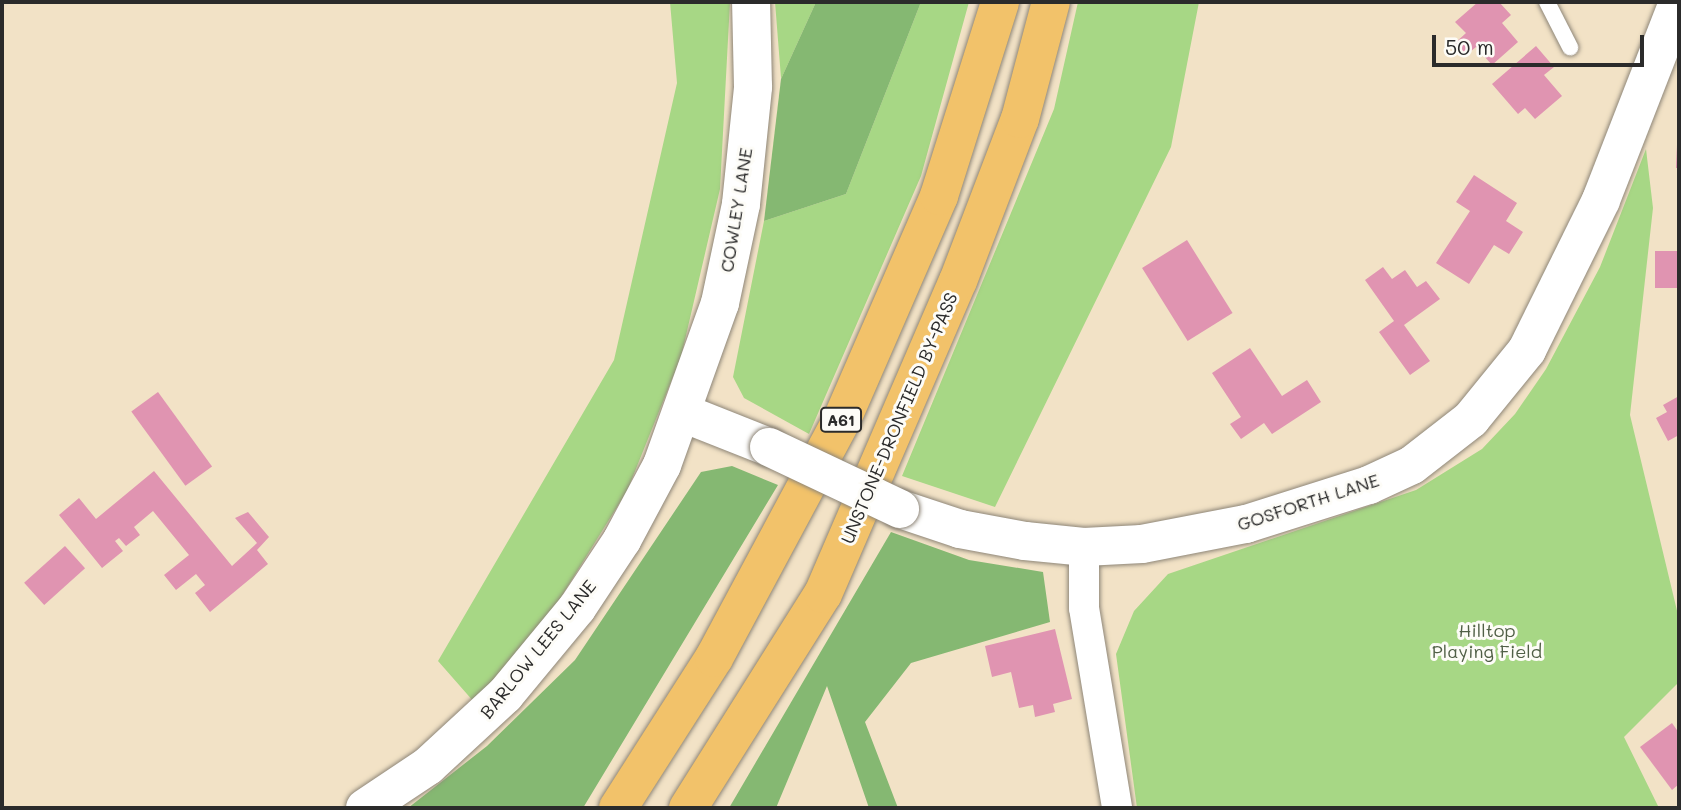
<!DOCTYPE html>
<style>
body{margin:0}
#map{position:relative;width:1681px;height:810px;overflow:hidden;background:#f2e2c6;font-family:Mali,sans-serif}
div>[style]{position:absolute}
.green>*{inset:0;background:#a7d785}
.forest>*{inset:0;background:#85b872}
.building>*{inset:0;background:#e094b1;transform-origin:0 0}
.roads{filter:drop-shadow(0 0 2px #8e8678) drop-shadow(0 0 2px #8e8678)}
.service>*{height:16px;margin:-8px;padding:0 8px;transform-origin:8px;border-radius:8px;background:#fff}
.minor>*{height:30px;margin:-15px;padding:0 15px;transform-origin:15px;border-radius:15px;background:#fff}
.tertiary>*{height:38px;margin:-19px;padding:0 19px;transform-origin:19px;border-radius:19px;background:#fff}
.trunk>*{height:38px;margin:-19px;padding:0 19px;transform-origin:19px;border-radius:19px;background:#f2c26a}
.bridges{filter:drop-shadow(0 0 2px #8e8678) drop-shadow(0 0 2px #8e8678)}
.tertiary-bridge>*{height:38px;margin:-19px;padding:0 19px;transform-origin:19px;border-radius:19px;background:#fff}
span{translate:-50% -50%;white-space:nowrap;text-align:center;line-height:1.15;-webkit-text-stroke:6px #fdfcf7;paint-order:stroke}
.shield-label span{padding:2px 5px;background:#fdfcf7;border:2px solid;border-radius:5px;-webkit-text-stroke-width:0}
.shield-label{font-size:16px;color:#2b2b2b;font-weight:700}
.street-label{font-size:18px;color:#2b2b2b}
.park-label{font-size:18px;color:#505f46}
.frame{position:absolute;inset:0;border:4px solid #2b2b2b;pointer-events:none}
.scale{position:absolute;left:1432px;top:35px;width:212px;height:32px;box-sizing:border-box;border:4px solid #2b2b2b;border-top:0;padding-left:9px;font-size:21px;line-height:24px;white-space:nowrap;color:#2b2b2b;-webkit-text-stroke:5px #fdfcf7;paint-order:stroke}
</style>
<div id="map">
<div class="green">
<div style="clip-path:polygon(670px 2px,730px 2px,720px 189px,681px 357px,627px 491px,553px 610px,474px 702px,438px 661px,614px 360px,677px 83px)"></div>
<div style="clip-path:polygon(775px 2px,816px 2px,781px 79px,781px 78px)"></div>
<div style="clip-path:polygon(921px 2px,969px 2px,921px 176px,809px 434px,744px 398px,733px 377px,764px 221px,846px 194px)"></div>
<div style="clip-path:polygon(1078px 2px,1199px 2px,1171px 147px,995px 507px,902px 476px,1054px 109px)"></div>
<div style="clip-path:polygon(1646px 149px,1653px 208px,1630px 415px,1679px 619px,1679px 682px,1624px 737px,1659px 808px,1137px 808px,1116px 654px,1134px 611px,1168px 574px,1416px 490px,1482px 449px,1515px 414px,1546px 369px,1600px 267px)"></div>
</div>
<div class="forest">
<div style="clip-path:polygon(816px 2px,921px 2px,846px 194px,764px 221px,781px 79px)"></div>
<div style="clip-path:polygon(732px 466px,778px 485px,583px 808px,408px 808px,487px 746px,575px 660px,701px 472px)"></div>
<div style="clip-path:polygon(891px 532px,969px 560px,1043px 572px,1050px 622px,911px 663px,865px 722px,898px 808px,869px 808px,827px 686px,776px 808px,729px 808px)"></div>
</div>
<div class="building">
<div style="clip-path:polygon(1478px 2px,1499px 2px,1511px 15px,1502px 23px,1518px 42px,1492px 65px,1476px 47px,1465px 56px,1454px 44px,1466px 33px,1455px 22px)"></div>
<div style="clip-path:polygon(1536px 46px,1554px 67px,1544px 75px,1562px 96px,1535px 119px,1525px 108px,1518px 114px,1492px 84px)"></div>
<div style="clip-path:polygon(1677px 145px,1679px 145px,1679px 168px,1676px 168px)"></div>
<div style="clip-path:polygon(1474px 175px,1517px 203px,1506px 221px,1523px 232px,1509px 254px,1494px 245px,1469px 284px,1436px 263px,1470px 211px,1456px 202px)"></div>
<div style="left:1187px;top:240px;width:86px;height:53px;rotate:58deg"></div>
<div style="left:1655px;top:251px;width:24px;height:37px"></div>
<div style="clip-path:polygon(1383px 267px,1392px 279px,1405px 270px,1417px 287px,1426px 281px,1440px 299px,1404px 325px,1430px 361px,1410px 375px,1379px 332px,1394px 321px,1365px 280px)"></div>
<div style="clip-path:polygon(1250px 348px,1282px 396px,1307px 380px,1321px 402px,1272px 434px,1264px 423px,1241px 439px,1230px 424px,1241px 417px,1212px 373px)"></div>
<div style="left:158px;top:392px;width:92px;height:33px;rotate:54deg"></div>
<div style="clip-path:polygon(1679px 396px,1679px 435px,1668px 441px,1656px 418px,1667px 412px,1663px 405px)"></div>
<div style="clip-path:polygon(154px 471px,232px 566px,257px 543px,235px 518px,248px 512px,269px 537px,257px 550px,268px 564px,210px 612px,195px 593px,205px 585px,196px 574px,176px 590px,164px 575px,189px 555px,153px 511px,134px 527px,140px 535px,126px 546px,119px 538px,115px 541px,123px 551px,102px 568px,59px 515px,79px 498px,96px 519px)"></div>
<div style="left:65px;top:546px;width:30px;height:55px;rotate:48deg"></div>
<div style="clip-path:polygon(1055px 629px,1072px 699px,1053px 704px,1055px 712px,1035px 717px,1033px 705px,1019px 708px,1011px 672px,992px 677px,985px 646px)"></div>
<div style="clip-path:polygon(1672px 723px,1679px 733px,1679px 784px,1672px 790px,1640px 747px)"></div>
</div>
<div class="roads">
<div class="service">
<div style="left:1547px;top:2px;width:51px;rotate:62.9deg"></div>
</div>
<div class="minor">
<div style="left:1084px;top:547px;width:61px;rotate:90deg"></div>
<div style="left:1084px;top:608px;width:203px;rotate:80.6deg"></div>
</div>
<div class="tertiary">
<div style="left:683px;top:413px;width:92px;rotate:21.6deg"></div>
<div style="left:900px;top:509px;width:63px;rotate:18.4deg"></div>
<div style="left:960px;top:529px;width:66px;rotate:10.5deg"></div>
<div style="left:1025px;top:541px;width:59px;rotate:5.8deg"></div>
<div style="left:1084px;top:547px;width:58px;rotate:-3deg"></div>
<div style="left:1142px;top:544px;width:106px;rotate:-10.9deg"></div>
<div style="left:1246px;top:524px;width:129px;rotate:-17.6deg"></div>
<div style="left:1369px;top:485px;width:47px;rotate:-24.9deg"></div>
<div style="left:1412px;top:465px;width:75px;rotate:-37.9deg"></div>
<div style="left:1471px;top:419px;width:89px;rotate:-50.9deg"></div>
<div style="left:1527px;top:350px;width:167px;rotate:-63.7deg"></div>
<div style="left:1601px;top:200px;width:212px;rotate:-68.7deg"></div>
<div style="left:365px;top:808px;width:76px;rotate:-33.7deg"></div>
<div style="left:428px;top:766px;width:105px;rotate:-42.7deg"></div>
<div style="left:505px;top:695px;width:113px;rotate:-50.4deg"></div>
<div style="left:577px;top:608px;width:82px;rotate:-56.5deg"></div>
<div style="left:622px;top:540px;width:85px;rotate:-61.9deg"></div>
<div style="left:662px;top:465px;width:172px;rotate:-70.3deg"></div>
<div style="left:720px;top:303px;width:101px;rotate:-78deg"></div>
<div style="left:741px;top:204px;width:118px;rotate:-84.1deg"></div>
<div style="left:753px;top:87px;width:85px;rotate:-91.3deg"></div>
</div>
<div class="trunk">
<div style="left:618px;top:808px;width:178px;rotate:-57.4deg"></div>
<div style="left:714px;top:658px;width:273px;rotate:-61.8deg"></div>
<div style="left:843px;top:417px;width:241px;rotate:-66.5deg"></div>
<div style="left:939px;top:196px;width:203px;rotate:-72.5deg"></div>
<div style="left:688px;top:808px;width:253px;rotate:-57.8deg"></div>
<div style="left:823px;top:594px;width:341px;rotate:-66.7deg"></div>
<div style="left:958px;top:281px;width:173px;rotate:-69.1deg"></div>
<div style="left:1020px;top:119px;width:121px;rotate:-75.2deg"></div>
</div>
</div>
<div class="bridges">
<div class="tertiary-bridge">
<div style="left:769px;top:447px;width:145px;rotate:25.3deg"></div>
</div>
</div>
<div class="shield-label">
<span style="left:841px;top:420px">A61</span>
</div>
<div class="street-label">
<span style="left:736px;top:210px;rotate:-81deg">COWLEY LANE</span>
<span style="left:899px;top:418px;rotate:-67deg">UNSTONE-DRONFIELD BY-PASS</span>
<span style="left:1308px;top:502px;rotate:-18deg">GOSFORTH LANE</span>
<span style="left:538px;top:649px;rotate:-51deg">BARLOW LEES LANE</span>
</div>
<div class="park-label">
<span style="left:1487px;top:641px">Hilltop<br>Playing Field</span>
</div>
<div class="frame"></div>
<div class="scale">50 m</div>
</div>
